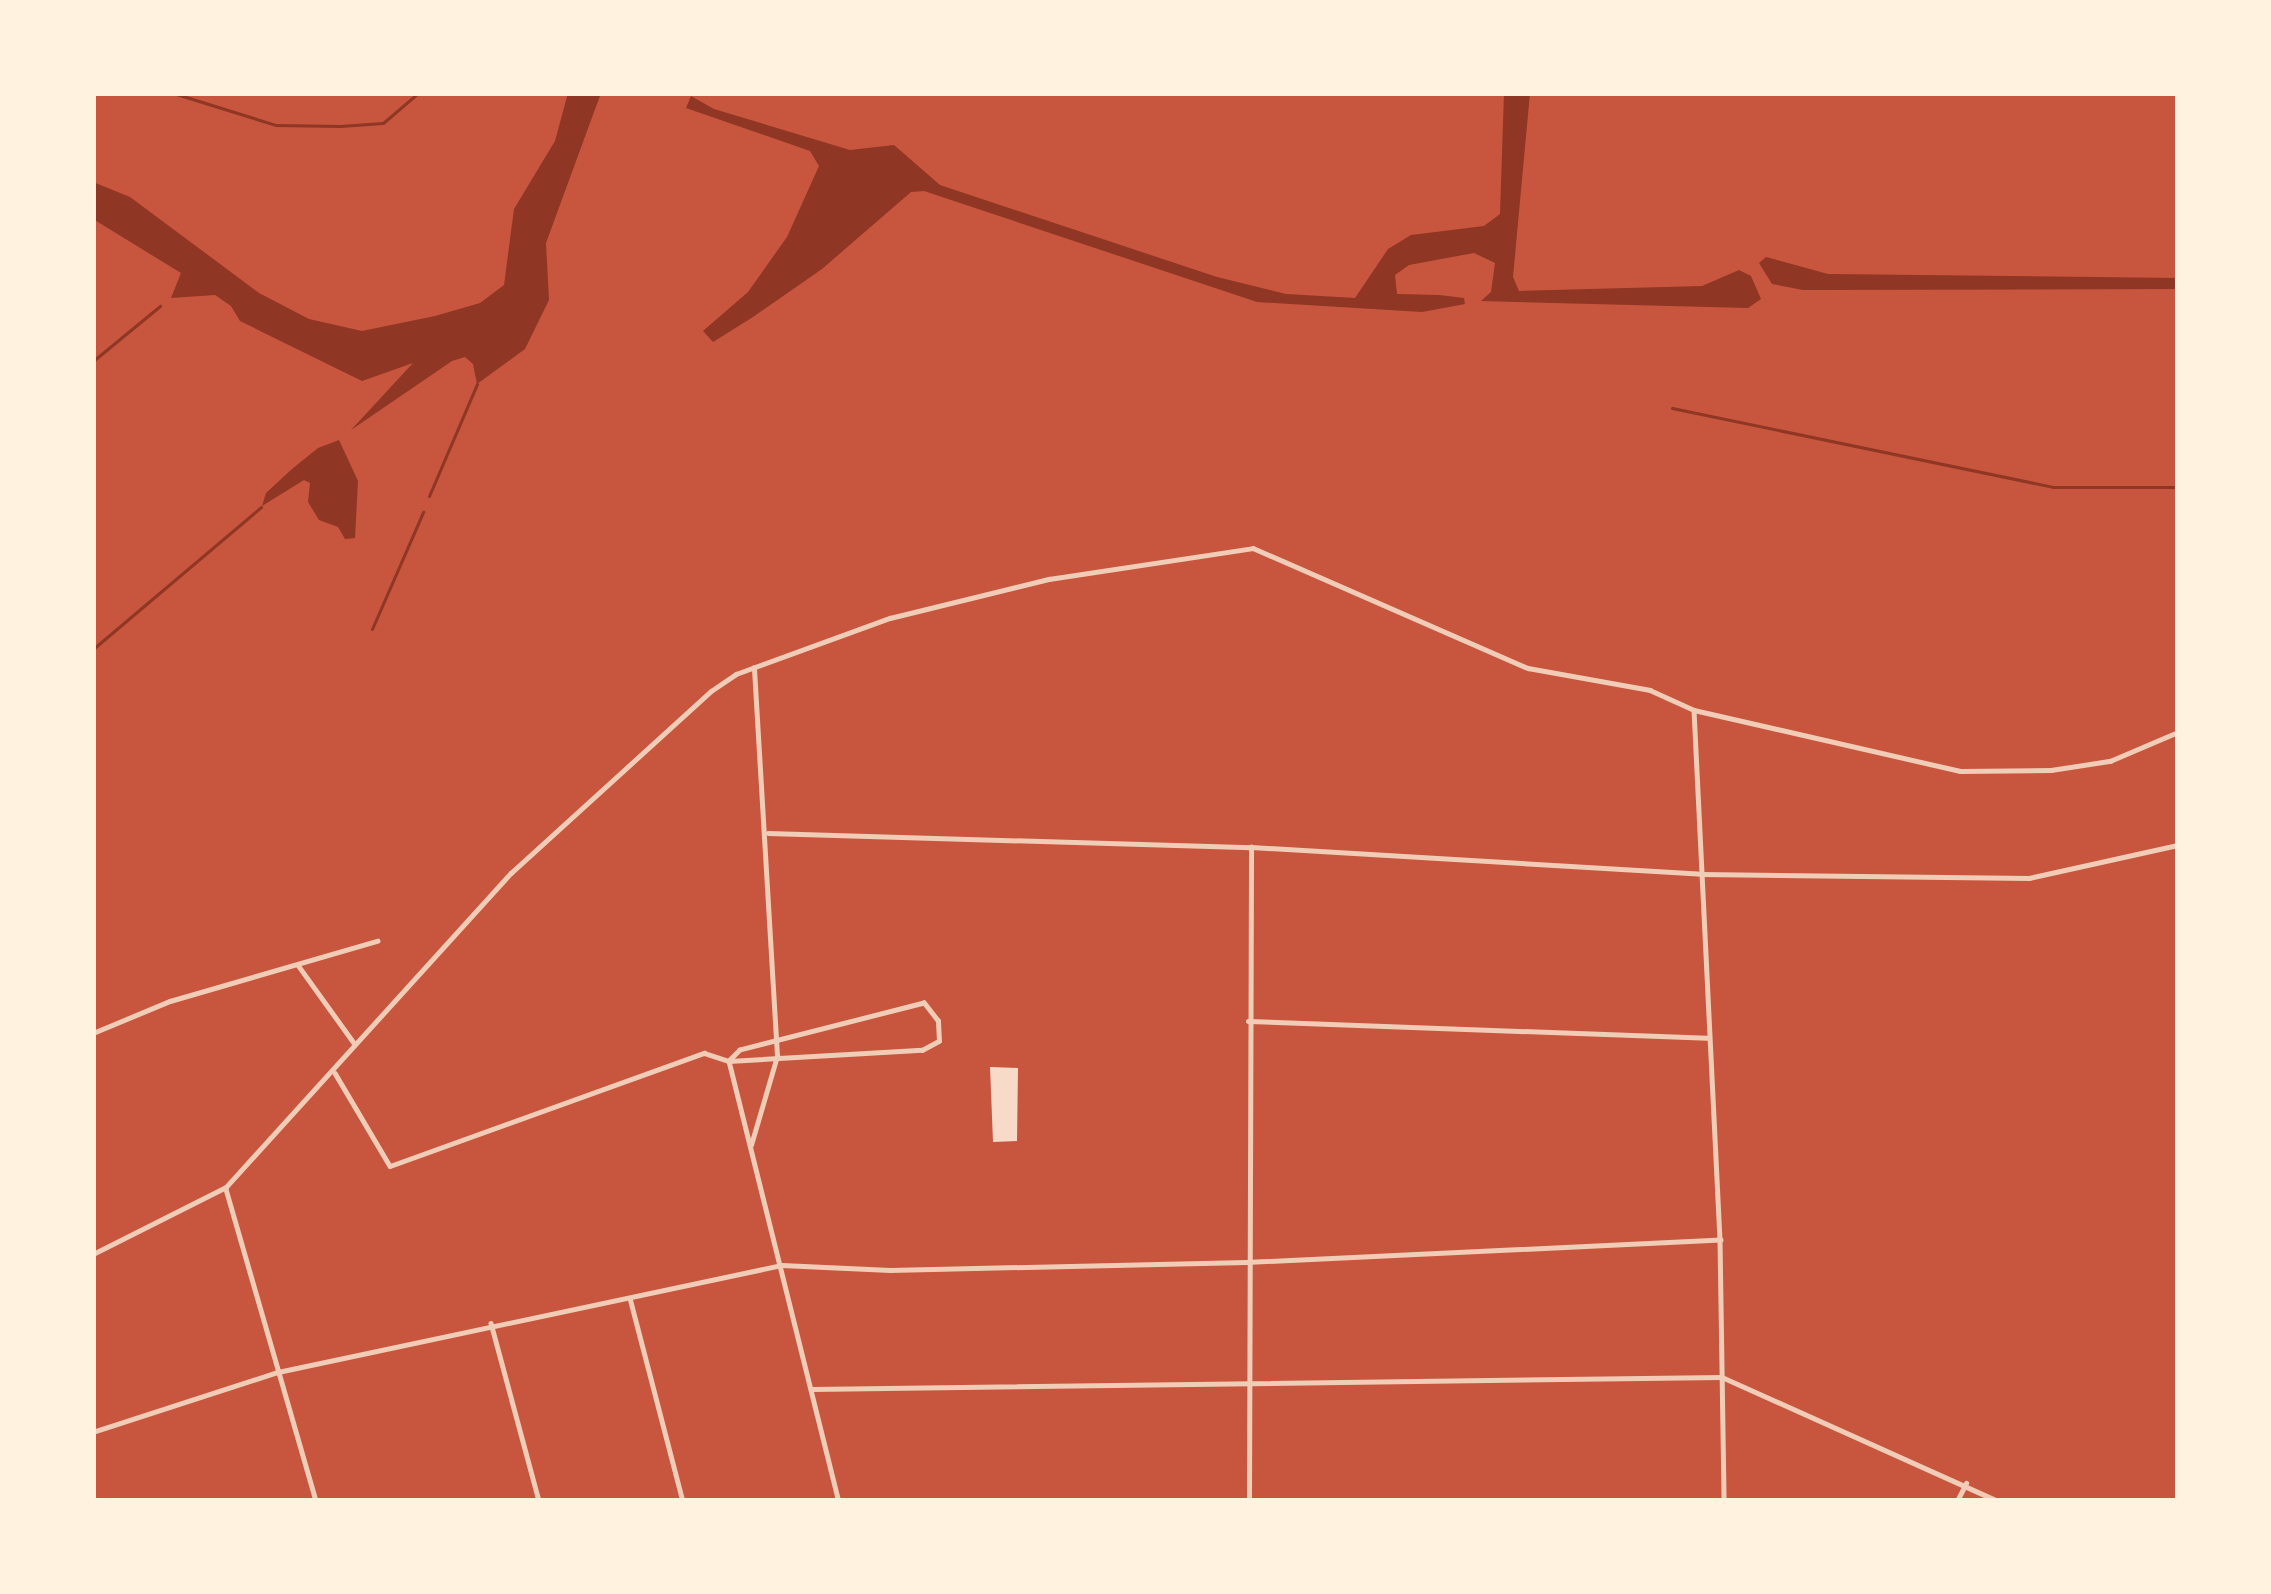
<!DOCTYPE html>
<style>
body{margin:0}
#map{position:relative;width:2271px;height:1594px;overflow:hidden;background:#c8553d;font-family:"Source Serif 4",serif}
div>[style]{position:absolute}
.water>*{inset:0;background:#8f3625}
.stream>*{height:3px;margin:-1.5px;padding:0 1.5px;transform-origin:1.5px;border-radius:1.5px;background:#8f3625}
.building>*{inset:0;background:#f7dbc8}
.minor>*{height:4.5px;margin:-2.25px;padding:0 2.25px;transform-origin:2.25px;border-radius:2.25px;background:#f1ccb7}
span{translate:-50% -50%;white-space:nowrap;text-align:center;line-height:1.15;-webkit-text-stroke:9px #fff3e0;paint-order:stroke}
.frame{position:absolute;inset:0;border:96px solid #fff3e0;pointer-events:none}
</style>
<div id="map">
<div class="water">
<div style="clip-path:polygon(568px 93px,601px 93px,546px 243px,549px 300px,525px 349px,477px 384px,473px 364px,465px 357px,452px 361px,351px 430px,413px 363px,362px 381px,240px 321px,231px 306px,215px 295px,171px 298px,181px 273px,93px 219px,93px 182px,130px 197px,259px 293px,309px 319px,362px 331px,435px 316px,480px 303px,504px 285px,514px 209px,555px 141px)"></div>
<div style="clip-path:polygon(1504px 93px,1530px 93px,1513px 277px,1519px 291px,1702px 286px,1739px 270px,1751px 276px,1761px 299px,1748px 308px,1481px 301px,1491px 292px,1495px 263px,1474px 253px,1409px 265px,1395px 275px,1397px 294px,1439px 295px,1464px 298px,1465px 304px,1422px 312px,1257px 302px,924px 191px,911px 192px,822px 269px,753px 317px,713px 342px,703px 331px,748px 292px,787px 237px,819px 166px,810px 151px,686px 108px,691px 96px,714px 109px,850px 150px,894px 145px,940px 185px,1217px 277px,1286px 294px,1355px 298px,1388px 249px,1411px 235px,1484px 226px,1500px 214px)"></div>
<div style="clip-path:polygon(1766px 257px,1828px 274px,2178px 278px,2178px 289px,1803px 290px,1772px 284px,1759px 263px)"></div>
<div style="clip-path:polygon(339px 440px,358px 481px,355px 538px,345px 539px,338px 527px,319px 520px,308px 502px,310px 483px,304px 480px,262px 506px,266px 493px,292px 469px,318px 448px)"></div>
</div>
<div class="stream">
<div style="left:173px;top:93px;width:108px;rotate:17.3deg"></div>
<div style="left:276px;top:125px;width:64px;rotate:0.9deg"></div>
<div style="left:340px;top:126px;width:43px;rotate:-4deg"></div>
<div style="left:383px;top:123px;width:46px;rotate:-40.6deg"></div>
<div style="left:93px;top:361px;width:87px;rotate:-39.4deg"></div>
<div style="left:1672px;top:408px;width:389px;rotate:11.7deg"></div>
<div style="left:2053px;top:487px;width:125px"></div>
<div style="left:429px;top:496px;width:122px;rotate:-66.8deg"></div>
<div style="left:372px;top:629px;width:128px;rotate:-66.4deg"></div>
<div style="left:93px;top:649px;width:220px;rotate:-40.2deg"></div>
</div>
<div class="building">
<div style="clip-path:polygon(990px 1067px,1018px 1068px,1017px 1141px,993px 1142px)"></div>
</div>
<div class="minor">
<div style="left:1694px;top:710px;width:531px;rotate:87.19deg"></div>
<div style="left:1720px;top:1240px;width:261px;rotate:89.1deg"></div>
<div style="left:768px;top:833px;width:483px;rotate:1.7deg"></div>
<div style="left:1251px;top:847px;width:451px;rotate:3.4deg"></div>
<div style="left:1701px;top:874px;width:328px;rotate:0.7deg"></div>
<div style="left:2029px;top:878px;width:153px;rotate:-12.5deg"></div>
<div style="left:298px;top:965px;width:96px;rotate:54.3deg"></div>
<div style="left:1248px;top:1021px;width:459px;rotate:2.1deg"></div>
<div style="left:93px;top:1033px;width:83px;rotate:-22.6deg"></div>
<div style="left:170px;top:1001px;width:216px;rotate:-16.2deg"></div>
<div style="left:729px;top:1061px;width:454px;rotate:76deg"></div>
<div style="left:335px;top:1073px;width:108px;rotate:59.4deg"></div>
<div style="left:390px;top:1166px;width:334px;rotate:-19.8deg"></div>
<div style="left:704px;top:1053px;width:26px;rotate:18deg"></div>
<div style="left:729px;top:1061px;width:193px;rotate:-3.3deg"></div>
<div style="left:922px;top:1050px;width:19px;rotate:-28deg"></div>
<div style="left:939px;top:1041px;width:20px;rotate:-93deg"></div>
<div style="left:938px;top:1021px;width:23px;rotate:-128deg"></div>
<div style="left:924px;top:1003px;width:190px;rotate:165.7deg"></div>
<div style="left:740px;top:1050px;width:16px;rotate:135deg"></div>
<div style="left:751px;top:1145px;width:93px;rotate:-73.7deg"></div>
<div style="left:777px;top:1056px;width:389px;rotate:-93.4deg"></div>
<div style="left:226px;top:1189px;width:325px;rotate:73.9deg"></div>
<div style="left:93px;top:1254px;width:149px;rotate:-26.7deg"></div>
<div style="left:226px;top:1187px;width:424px;rotate:-47.8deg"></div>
<div style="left:511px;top:873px;width:270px;rotate:-42.3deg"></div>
<div style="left:711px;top:691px;width:30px;rotate:-34deg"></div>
<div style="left:736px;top:674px;width:164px;rotate:-20deg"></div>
<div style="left:890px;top:618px;width:164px;rotate:-13.8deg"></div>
<div style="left:1049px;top:579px;width:206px;rotate:-8.6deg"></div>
<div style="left:1253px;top:548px;width:300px;rotate:23.6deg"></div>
<div style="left:1528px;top:668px;width:124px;rotate:10.2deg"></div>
<div style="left:1650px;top:690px;width:48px;rotate:24.4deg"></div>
<div style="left:1694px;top:710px;width:273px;rotate:12.9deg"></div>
<div style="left:1960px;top:771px;width:91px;rotate:-0.6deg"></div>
<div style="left:2051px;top:770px;width:60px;rotate:-8.7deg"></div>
<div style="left:2110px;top:761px;width:74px;rotate:-23.1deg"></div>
<div style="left:630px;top:1298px;width:210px;rotate:75.4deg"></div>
<div style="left:491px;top:1323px;width:184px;rotate:74.9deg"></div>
<div style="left:812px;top:1389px;width:910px;rotate:-0.76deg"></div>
<div style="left:1722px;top:1377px;width:303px;rotate:24.2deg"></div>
<div style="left:93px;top:1432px;width:194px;rotate:-18deg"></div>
<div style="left:278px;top:1372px;width:515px;rotate:-11.99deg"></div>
<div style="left:782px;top:1265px;width:108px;rotate:2.7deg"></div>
<div style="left:890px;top:1270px;width:356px;rotate:-1.3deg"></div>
<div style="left:1246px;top:1262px;width:475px;rotate:-2.7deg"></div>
<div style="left:1249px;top:1501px;width:654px;rotate:-89.82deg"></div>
<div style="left:1957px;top:1501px;width:20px;rotate:-63deg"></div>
</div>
<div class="frame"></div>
</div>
